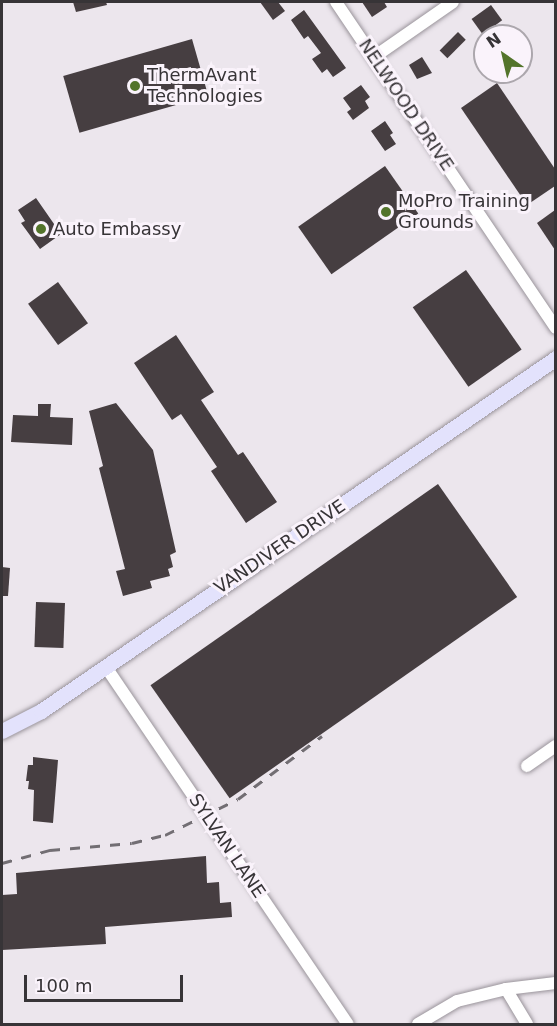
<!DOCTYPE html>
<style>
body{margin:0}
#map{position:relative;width:557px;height:1026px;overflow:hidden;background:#ece6ed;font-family:"DejaVu Sans",sans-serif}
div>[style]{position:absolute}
.building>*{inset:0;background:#463e41;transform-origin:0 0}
.roads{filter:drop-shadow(0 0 2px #9a949b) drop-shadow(0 0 2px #9a949b)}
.minor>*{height:12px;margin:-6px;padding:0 6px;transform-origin:6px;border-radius:6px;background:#fff}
.major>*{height:15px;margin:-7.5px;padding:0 7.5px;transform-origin:7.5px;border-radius:7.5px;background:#e3e2fc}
.rail>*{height:3px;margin-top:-1.5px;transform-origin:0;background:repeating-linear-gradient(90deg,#726e73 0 10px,transparent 0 20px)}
.dots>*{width:16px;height:16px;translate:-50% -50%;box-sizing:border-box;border:3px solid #faf3fb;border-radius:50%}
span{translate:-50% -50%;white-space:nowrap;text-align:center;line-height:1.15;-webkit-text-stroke:6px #faf3fb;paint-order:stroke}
.poi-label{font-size:18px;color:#373437}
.left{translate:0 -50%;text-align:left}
.street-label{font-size:18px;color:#373437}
.frame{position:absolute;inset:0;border:3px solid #373437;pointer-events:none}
.north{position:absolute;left:473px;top:24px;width:60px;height:60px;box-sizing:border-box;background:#faf3fb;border:2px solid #aca7ad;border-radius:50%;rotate:326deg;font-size:16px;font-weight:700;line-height:24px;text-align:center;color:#373437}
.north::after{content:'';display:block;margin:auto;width:21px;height:27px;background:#53742b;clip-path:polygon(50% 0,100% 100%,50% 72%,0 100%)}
.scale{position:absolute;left:24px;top:975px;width:159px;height:27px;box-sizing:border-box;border:3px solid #373437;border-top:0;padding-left:8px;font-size:18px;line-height:21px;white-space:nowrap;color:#373437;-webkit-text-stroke:4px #faf3fb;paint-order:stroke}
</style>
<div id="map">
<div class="building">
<div style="clip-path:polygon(73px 2px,106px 2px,107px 5px,76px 12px)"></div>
<div style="clip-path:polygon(260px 2px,278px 2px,285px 11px,273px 20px)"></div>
<div style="clip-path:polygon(362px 2px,384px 2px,387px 7px,372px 17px)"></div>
<div style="left:491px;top:5px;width:19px;height:24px;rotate:54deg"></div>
<div style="clip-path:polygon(304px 10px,346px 68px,333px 77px,327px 69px,322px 73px,312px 59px,321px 53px,308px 36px,304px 39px,291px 20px)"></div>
<div style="left:458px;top:32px;width:11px;height:26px;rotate:45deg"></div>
<div style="left:192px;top:39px;width:59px;height:134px;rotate:74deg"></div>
<div style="clip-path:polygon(422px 57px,432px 73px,417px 79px,409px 65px)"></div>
<div style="clip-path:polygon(497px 83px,555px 169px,555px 186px,527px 205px,461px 108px)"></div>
<div style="clip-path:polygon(361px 85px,370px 97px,365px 101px,369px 108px,353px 120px,347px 112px,351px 109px,343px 98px)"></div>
<div style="clip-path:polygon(385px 121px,393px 133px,390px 135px,396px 144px,385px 151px,371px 131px)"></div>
<div style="left:385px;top:166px;width:58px;height:106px;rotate:55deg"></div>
<div style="clip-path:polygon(36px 198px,61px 234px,40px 249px,21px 223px,25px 221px,18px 210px)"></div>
<div style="clip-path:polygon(555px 210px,555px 250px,537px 223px)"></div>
<div style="left:466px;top:270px;width:97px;height:65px;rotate:55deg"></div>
<div style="left:58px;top:282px;width:51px;height:37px;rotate:54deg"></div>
<div style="clip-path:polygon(176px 335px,214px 392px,201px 400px,238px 455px,243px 452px,277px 502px,246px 523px,211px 471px,217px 467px,181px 414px,172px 420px,134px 363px)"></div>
<div style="clip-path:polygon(116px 403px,153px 450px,176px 552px,170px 555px,173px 567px,168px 569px,170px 576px,150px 581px,152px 588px,123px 596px,116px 571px,125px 569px,99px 468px,103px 466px,89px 411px)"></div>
<div style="clip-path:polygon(38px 404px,51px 404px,50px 417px,73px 418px,72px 445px,11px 442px,13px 415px,38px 416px)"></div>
<div style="left:438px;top:484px;width:138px;height:351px;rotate:55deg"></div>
<div style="clip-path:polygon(2px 567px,10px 568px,8px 596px,2px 596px)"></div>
<div style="left:36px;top:602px;width:29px;height:45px;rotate:2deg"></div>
<div style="clip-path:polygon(33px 757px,58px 760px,53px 823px,33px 821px,34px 790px,28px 789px,29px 781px,26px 781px,28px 765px,33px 765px)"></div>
<div style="clip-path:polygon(206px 856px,207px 883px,219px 882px,220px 903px,231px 902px,232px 917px,105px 927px,106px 944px,2px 950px,2px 895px,17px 894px,16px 873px)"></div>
</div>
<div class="roads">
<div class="minor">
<div style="left:336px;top:2px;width:393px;rotate:56deg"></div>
<div style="left:374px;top:57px;width:96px;rotate:-34.8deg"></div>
<div style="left:106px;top:667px;width:431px;rotate:55.9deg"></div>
<div style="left:527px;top:766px;width:35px;rotate:-35deg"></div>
<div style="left:506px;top:989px;width:41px;rotate:59deg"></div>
<div style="left:418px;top:1024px;width:45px;rotate:-30.5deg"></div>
<div style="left:457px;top:1001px;width:50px;rotate:-13.8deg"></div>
<div style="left:506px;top:989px;width:50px;rotate:-6.8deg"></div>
</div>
<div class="major">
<div style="left:2px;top:731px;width:44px;rotate:-27.1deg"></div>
<div style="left:41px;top:711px;width:624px;rotate:-34.43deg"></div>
</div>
</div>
<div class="rail">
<div style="left:2px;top:863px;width:50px;rotate:-15.2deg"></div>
<div style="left:50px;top:850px;width:82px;rotate:-4.9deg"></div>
<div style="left:132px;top:843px;width:34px;rotate:-14deg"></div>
<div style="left:165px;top:835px;width:81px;rotate:-26.3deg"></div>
<div style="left:238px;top:799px;width:105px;rotate:-36.9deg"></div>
</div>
<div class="dots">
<div style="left:135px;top:86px;background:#53742b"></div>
<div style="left:386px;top:212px;background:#53742b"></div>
<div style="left:41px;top:229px;background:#53742b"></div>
</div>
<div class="poi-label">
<span class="left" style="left:147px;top:86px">ThermAvant<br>Technologies</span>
<span class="left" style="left:398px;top:212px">MoPro Training<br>Grounds</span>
<span class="left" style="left:53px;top:229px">Auto Embassy</span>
</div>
<div class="street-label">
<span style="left:406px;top:105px;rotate:56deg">NELWOOD DRIVE</span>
<span style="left:280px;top:547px;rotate:-34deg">VANDIVER DRIVE</span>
<span style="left:227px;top:846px;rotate:56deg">SYLVAN LANE</span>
</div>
<div class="frame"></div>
<div class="north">N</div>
<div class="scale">100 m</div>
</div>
